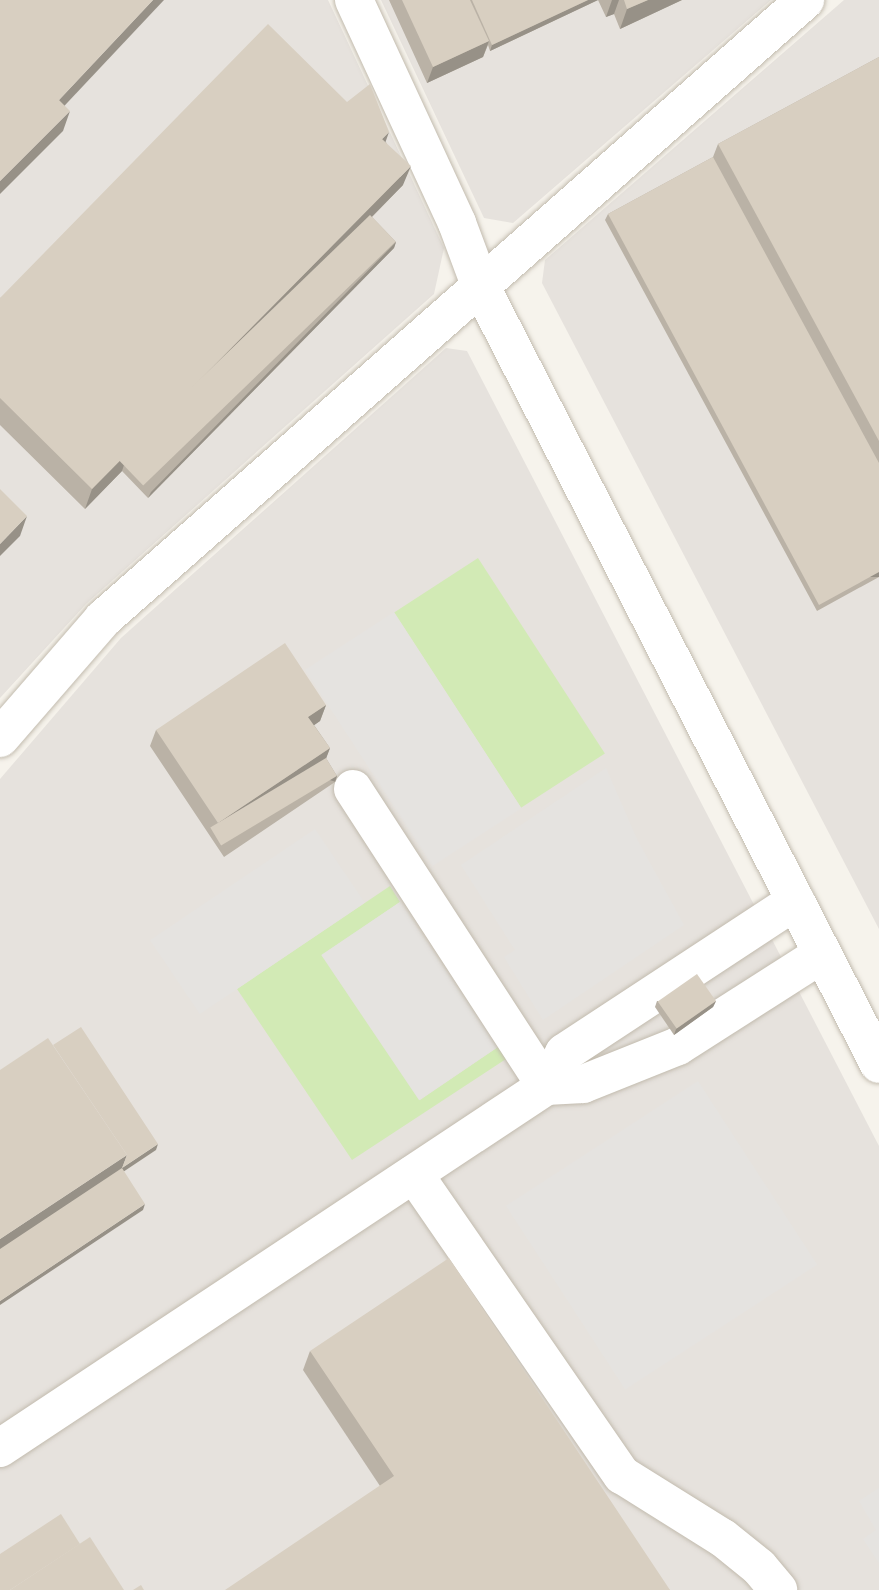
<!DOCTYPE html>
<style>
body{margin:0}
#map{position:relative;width:879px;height:1590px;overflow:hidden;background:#f6f3ec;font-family:"Sofia Sans Condensed",sans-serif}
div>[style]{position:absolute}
.industrial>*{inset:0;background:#e6e2dd}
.green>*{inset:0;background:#d2eab5;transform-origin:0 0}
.parking>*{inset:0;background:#e5e3e0;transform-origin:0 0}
.roads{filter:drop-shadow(0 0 2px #c2bbae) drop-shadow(0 0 2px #c2bbae)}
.minor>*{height:38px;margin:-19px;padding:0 19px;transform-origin:19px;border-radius:19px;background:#fff}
.wall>*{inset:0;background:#bab2a6}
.shaded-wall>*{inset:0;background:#979187;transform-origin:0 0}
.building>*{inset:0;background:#d8cfc1;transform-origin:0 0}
span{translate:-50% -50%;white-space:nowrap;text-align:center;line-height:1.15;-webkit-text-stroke:7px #fff;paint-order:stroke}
</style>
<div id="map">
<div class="industrial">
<div style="clip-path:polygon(0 0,328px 0,444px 248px,434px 294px,86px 604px,0 698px)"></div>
<div style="clip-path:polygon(381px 0,771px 0,513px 223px,484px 218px)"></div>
<div style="clip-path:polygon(844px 0,879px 0,879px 929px,542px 283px,545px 260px)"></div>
<div style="clip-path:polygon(446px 348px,467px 351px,879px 1146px,879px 1590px,0 1590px,0 779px,121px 638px)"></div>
</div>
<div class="green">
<div style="left:478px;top:558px;width:233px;height:100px;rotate:57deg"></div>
<div style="clip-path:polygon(390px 886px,400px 902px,322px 955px,420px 1100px,498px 1047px,506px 1059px,352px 1160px,237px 989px)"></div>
</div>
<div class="parking">
<div style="left:394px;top:612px;width:234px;height:106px;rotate:57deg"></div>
<div style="clip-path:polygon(606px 768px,637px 839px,684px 925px,543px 1020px,504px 957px,515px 950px,461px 865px)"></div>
<div style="left:315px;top:829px;width:89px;height:199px;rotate:56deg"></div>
<div style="left:400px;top:902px;width:175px;height:95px;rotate:56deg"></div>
<div style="left:698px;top:1081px;width:219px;height:229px;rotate:57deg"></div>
<div style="clip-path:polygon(879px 1488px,879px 1563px,863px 1539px,876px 1530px,859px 1501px)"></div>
</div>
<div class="roads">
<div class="minor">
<div style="left:354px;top:0;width:246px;rotate:65.2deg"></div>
<div style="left:457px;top:223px;width:66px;rotate:69.6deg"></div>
<div style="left:480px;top:285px;width:875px;rotate:62.88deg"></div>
<div style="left:0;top:738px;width:157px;rotate:-49.1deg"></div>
<div style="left:103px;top:619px;width:936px;rotate:-41.4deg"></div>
<div style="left:353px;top:789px;width:354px;rotate:57deg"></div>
<div style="left:546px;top:1086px;width:37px;rotate:-3deg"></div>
<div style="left:583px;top:1084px;width:102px;rotate:-21.8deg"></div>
<div style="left:678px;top:1046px;width:171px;rotate:-32.6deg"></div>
<div style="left:414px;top:1174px;width:366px;rotate:55.4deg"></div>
<div style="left:622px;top:1475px;width:119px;rotate:32deg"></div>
<div style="left:723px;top:1538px;width:46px;rotate:38.9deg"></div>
<div style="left:759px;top:1567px;width:30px;rotate:50deg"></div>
<div style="left:0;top:1448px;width:655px;rotate:-33.54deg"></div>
<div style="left:546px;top:1086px;width:38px;rotate:-61deg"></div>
<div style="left:564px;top:1053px;width:277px;rotate:-33.3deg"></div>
</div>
</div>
<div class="wall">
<div style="clip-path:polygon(389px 0,598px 0,490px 51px,488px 45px,483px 57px,427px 83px)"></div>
<div style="clip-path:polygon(598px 0,682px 0,620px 29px,614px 14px,606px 17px)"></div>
<div style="clip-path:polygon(879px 57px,879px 577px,817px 611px,605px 220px,608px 214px,713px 157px,718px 144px)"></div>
<div style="clip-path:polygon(386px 142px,403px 185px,372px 217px,396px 242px,394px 248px,148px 498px,122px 471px,85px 509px,0 425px,0 298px)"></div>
<div style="clip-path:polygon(326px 705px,320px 721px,314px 725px,330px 748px,326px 758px,337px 776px,335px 782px,224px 857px,150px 746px,156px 730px)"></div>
<div style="clip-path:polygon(657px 1001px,716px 1001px,713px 1007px,674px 1035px,655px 1007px)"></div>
<div style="clip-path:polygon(310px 1351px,670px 1590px,380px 1486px,303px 1370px)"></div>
</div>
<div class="shaded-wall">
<div style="clip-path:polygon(153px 0,164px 0,52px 119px,59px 100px)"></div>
<div style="clip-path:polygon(588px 0,598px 0,490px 51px,492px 45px)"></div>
<div style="clip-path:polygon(612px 0,619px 0,614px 14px,606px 17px)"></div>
<div style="clip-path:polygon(648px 0,682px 0,620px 29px,627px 9px)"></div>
<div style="clip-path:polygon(489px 41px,483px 57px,427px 83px,433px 67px)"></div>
<div style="clip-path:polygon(70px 111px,63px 131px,0 194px,0 181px)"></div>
<div style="clip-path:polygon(389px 132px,382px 152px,382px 139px)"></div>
<div style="clip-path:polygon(411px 166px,403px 185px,126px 467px,124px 465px,122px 471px,85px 509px,92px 489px)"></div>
<div style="clip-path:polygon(396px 242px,394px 248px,148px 498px,151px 492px)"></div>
<div style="clip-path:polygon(27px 516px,20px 536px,0 556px,0 544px)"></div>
<div style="left:879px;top:572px;width:5px;height:68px;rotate:90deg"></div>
<div style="clip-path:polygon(326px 705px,320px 721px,303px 733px,308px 717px)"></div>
<div style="clip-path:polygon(330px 748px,324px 764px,214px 833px,218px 823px)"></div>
<div style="left:337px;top:776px;width:6px;height:134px;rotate:108deg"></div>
<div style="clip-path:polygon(716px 1001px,713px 1007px,674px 1035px,676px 1029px)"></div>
<div style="clip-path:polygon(158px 1144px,156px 1150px,120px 1174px,122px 1168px)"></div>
<div style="clip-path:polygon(127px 1155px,120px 1174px,0 1254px,0 1239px)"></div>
<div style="clip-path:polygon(145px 1204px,143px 1210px,0 1305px,0 1301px)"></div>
</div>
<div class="building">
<div style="clip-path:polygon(0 0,153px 0,59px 100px,70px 111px,0 181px)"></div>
<div style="clip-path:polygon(402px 0,470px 0,489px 41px,433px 67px)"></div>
<div style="clip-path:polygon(472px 0,588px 0,492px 45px)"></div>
<div style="clip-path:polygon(624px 0,648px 0,627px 9px)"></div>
<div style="clip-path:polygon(268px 24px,347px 102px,370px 84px,389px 132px,382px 139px,411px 166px,92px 489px,0 398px,0 298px)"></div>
<div style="clip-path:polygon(879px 57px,879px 441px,718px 144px)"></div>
<div style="clip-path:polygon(713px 157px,879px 463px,879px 572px,819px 605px,608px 214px)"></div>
<div style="left:370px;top:215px;width:37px;height:351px;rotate:46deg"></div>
<div style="clip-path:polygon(0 489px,27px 516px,0 544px)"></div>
<div style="clip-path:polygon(285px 643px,326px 705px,308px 717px,330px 748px,218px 823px,156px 730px)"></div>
<div style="left:326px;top:758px;width:21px;height:135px;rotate:59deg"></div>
<div style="left:697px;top:974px;width:33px;height:48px;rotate:55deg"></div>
<div style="clip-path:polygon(81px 1027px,158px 1144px,122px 1168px,145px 1204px,0 1301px,0 1249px,122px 1168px,127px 1155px,53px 1045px)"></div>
<div style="clip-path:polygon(48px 1038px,127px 1155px,0 1239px,0 1070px)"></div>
<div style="clip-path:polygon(449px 1258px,670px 1590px,225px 1590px,394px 1476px,310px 1351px)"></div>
<div style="clip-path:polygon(61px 1514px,80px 1544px,10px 1590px,0 1590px,0 1554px)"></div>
<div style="clip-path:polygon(90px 1537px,124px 1590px,10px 1590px)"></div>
<div style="clip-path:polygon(141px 1585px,144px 1590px,133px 1590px)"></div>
</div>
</div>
